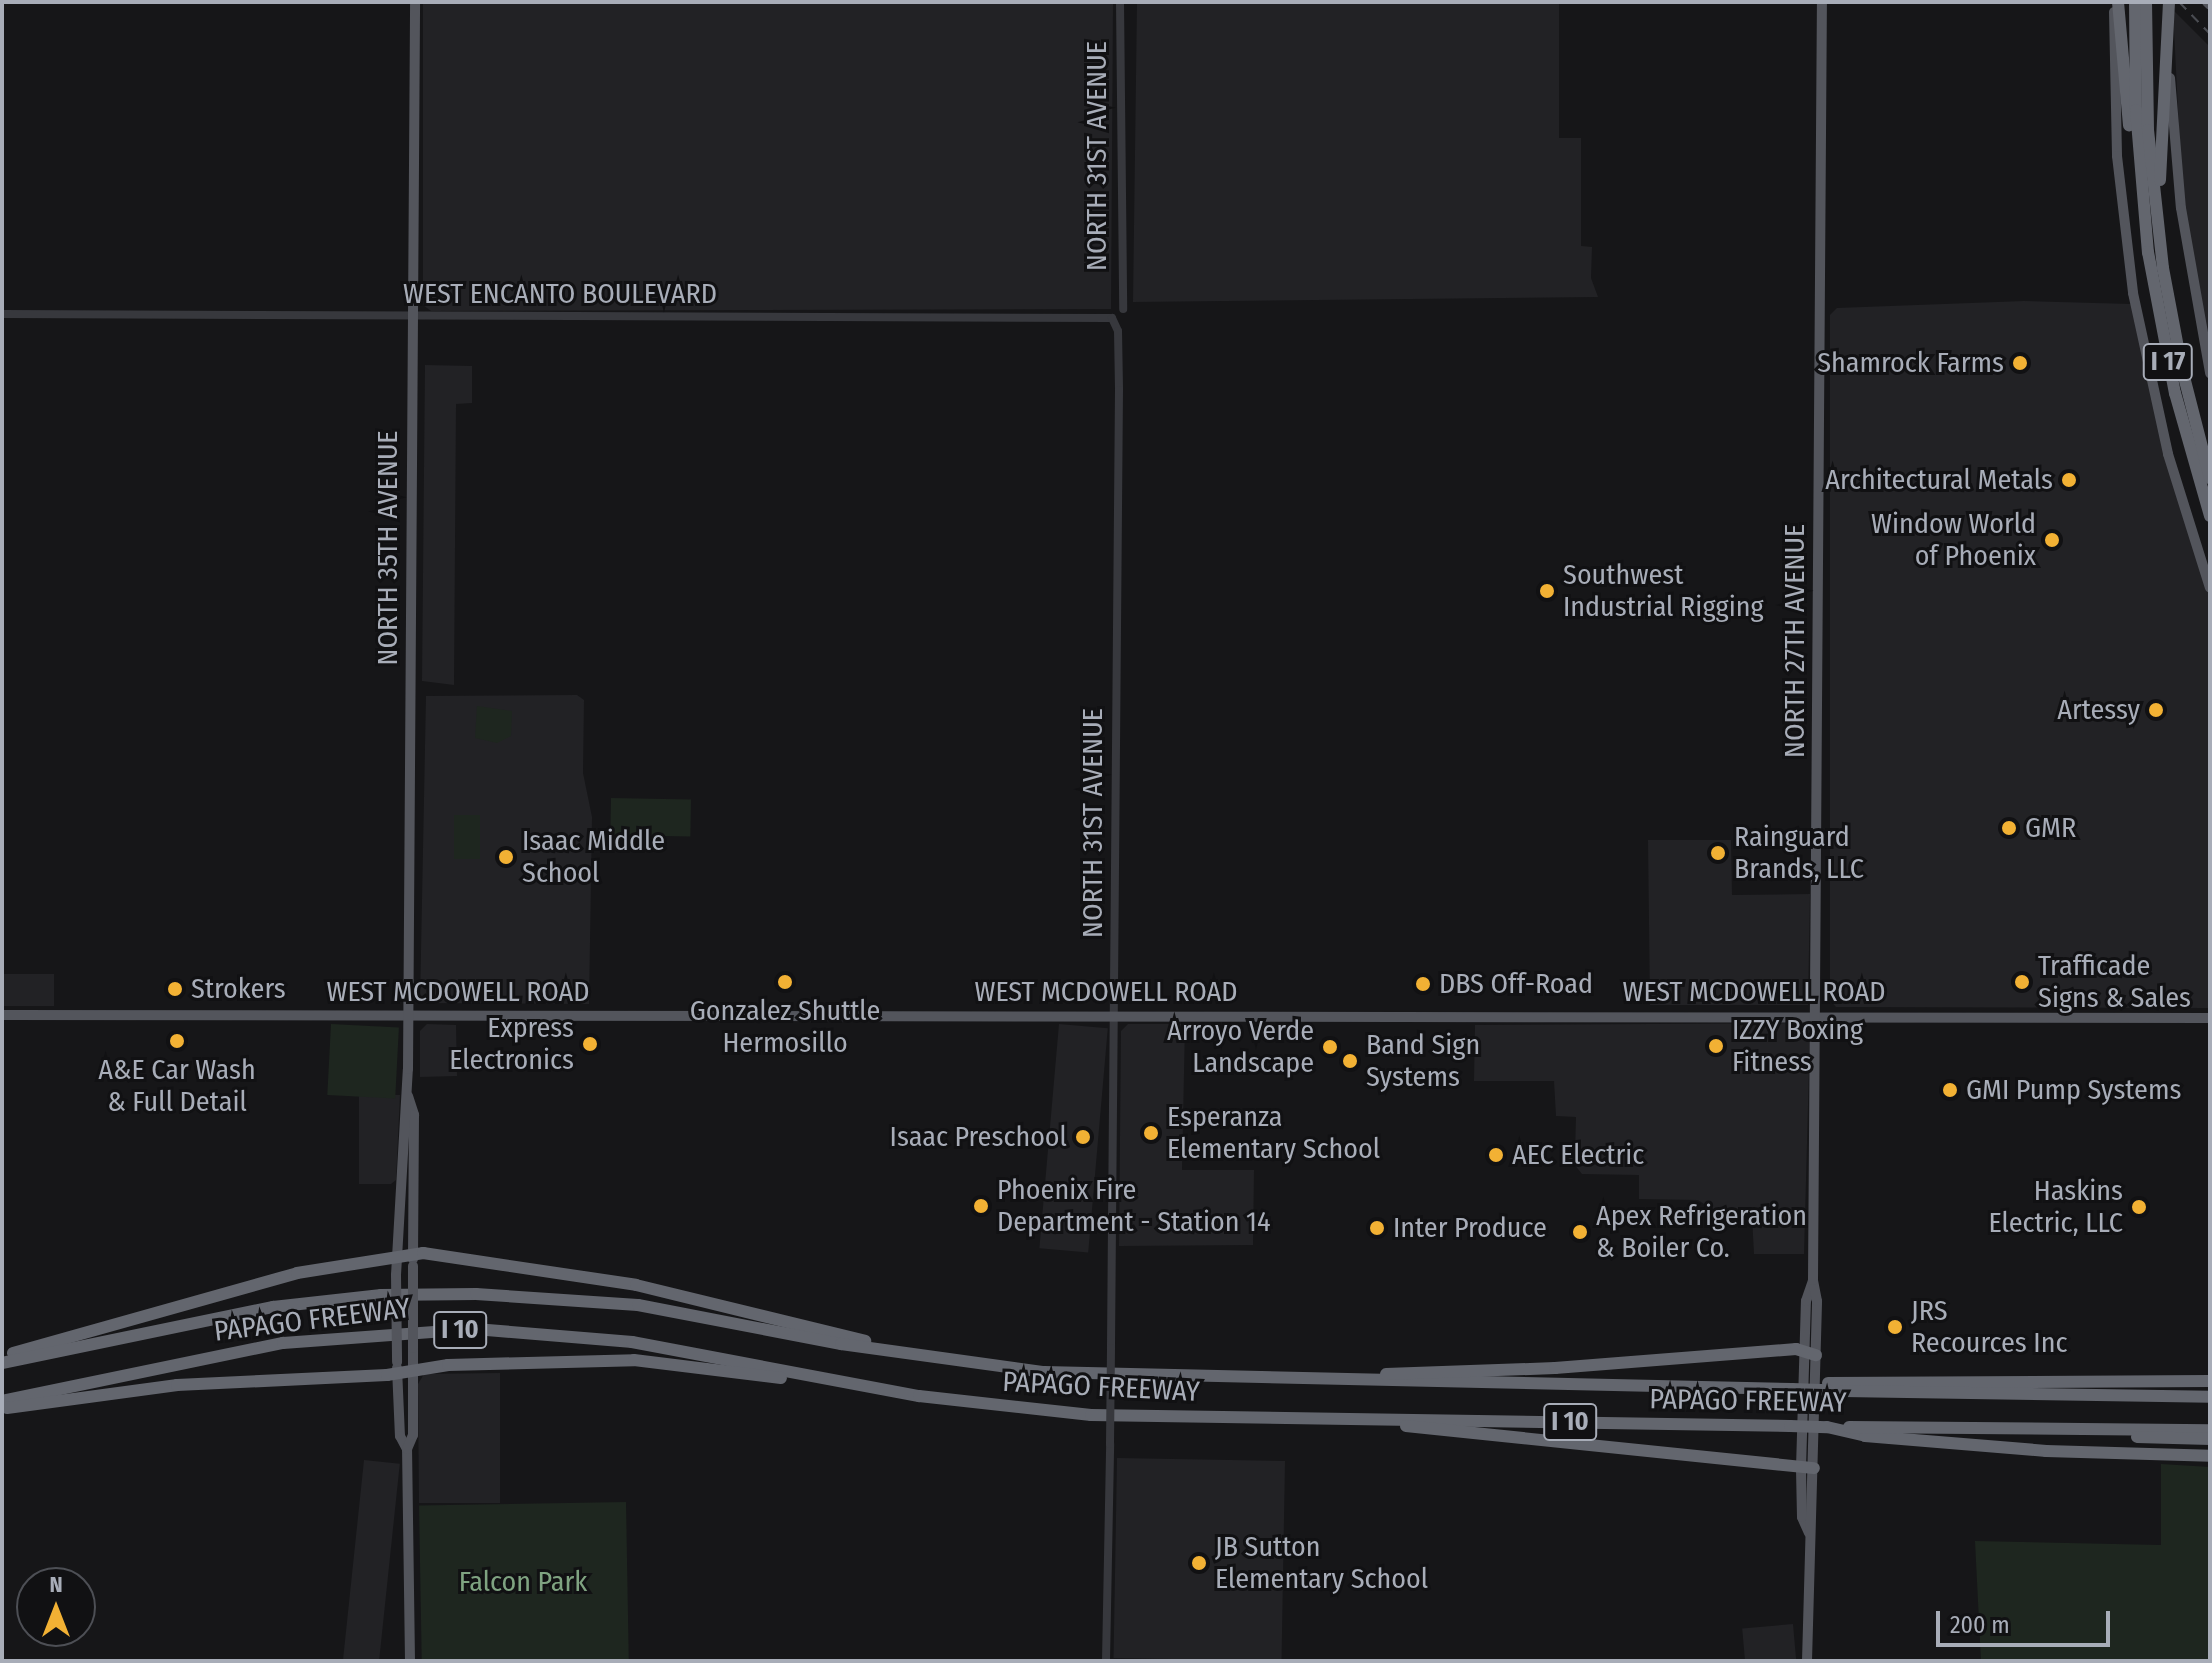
<!DOCTYPE html>
<style>
body{margin:0}
#map{position:relative;width:2212px;height:1663px;overflow:hidden;background:#161618;font-family:"Fira Sans Condensed",sans-serif}
div>[style]{position:absolute}
.built>*{inset:0;background:#222225;transform-origin:0 0}
.green>*{inset:0;background:#1e261f;transform-origin:0 0}
.minor>*{height:8px;margin:-4px;padding:0 4px;transform-origin:4px;border-radius:4px;background:#37383d}
.major>*{height:10px;margin:-5px;padding:0 5px;transform-origin:5px;border-radius:5px;background:#53555c}
.highway>*{height:12px;margin:-6px;padding:0 6px;transform-origin:6px;border-radius:6px;background:#63666e}
.rail>*{height:2px;margin-top:-1px;transform-origin:0;background:repeating-linear-gradient(90deg,#4a4c52 0 10px,transparent 0 18px)}
.minor-bridge>*{height:8px;margin:-4px;padding:0 4px;transform-origin:4px;border-radius:4px;background:#37383d}
.major-bridge>*{height:10px;margin:-5px;padding:0 5px;transform-origin:5px;border-radius:5px;background:#53555c}
.highway-bridge>*{height:12px;margin:-6px;padding:0 6px;transform-origin:6px;border-radius:6px;background:#63666e}
.dots>*{width:22px;height:22px;translate:-50% -50%;box-sizing:border-box;border:4px solid #111113;border-radius:50%}
span{translate:-50% -50%;white-space:nowrap;text-align:center;line-height:1.15;-webkit-text-stroke:6px #111113;paint-order:stroke}
.shield-label span{padding:2px 6px;background:#111113;border:2px solid;border-radius:6px;-webkit-text-stroke-width:0}
.shield-label{font-size:26px;color:#a8adb8;font-weight:700}
.street-label{font-size:28px;color:#a8adb8}
.poi-label{font-size:28px;color:#a8adb8}
.right{translate:-100% -50%;text-align:right}
.left{translate:0 -50%;text-align:left}
.park-label{font-size:28px;color:#7fa381}
.frame{position:absolute;inset:0;border:4px solid #a8adb8;pointer-events:none}
.north{position:absolute;left:16px;top:1567px;width:80px;height:80px;box-sizing:border-box;background:#111113;border:2px solid #4d4f55;border-radius:50%;rotate:0deg;font-size:22px;font-weight:700;line-height:32px;text-align:center;color:#a8adb8}
.north::after{content:'';display:block;margin:auto;width:28px;height:36px;background:#f2b134;clip-path:polygon(50% 0,100% 100%,50% 72%,0 100%)}
.scale{position:absolute;left:1936px;top:1611px;width:174px;height:36px;box-sizing:border-box;border:4px solid #a8adb8;border-top:0;padding-left:10px;font-size:24px;line-height:28px;white-space:nowrap;color:#a8adb8;-webkit-text-stroke:6px #111113;paint-order:stroke}
</style>
<div id="map">
<div class="built">
<div style="clip-path:polygon(423px 2px,1113px 2px,1111px 309px,431px 311px,423px 305px)"></div>
<div style="clip-path:polygon(1137px 2px,1559px 2px,1559px 138px,1581px 138px,1581px 246px,1592px 247px,1591px 278px,1598px 297px,1133px 302px)"></div>
<div style="clip-path:polygon(2173px 10px,2210px 47px,2210px 351px,2182px 190px)"></div>
<div style="clip-path:polygon(2024px 301px,2131px 304px,2210px 596px,2210px 1008px,1836px 1007px,1830px 1000px,1830px 315px,1837px 308px)"></div>
<div style="clip-path:polygon(425px 365px,472px 366px,472px 403px,456px 404px,454px 685px,422px 681px)"></div>
<div style="clip-path:polygon(426px 696px,577px 695px,584px 700px,583px 773px,592px 817px,589px 1004px,420px 1003px)"></div>
<div style="clip-path:polygon(1648px 840px,1731px 840px,1732px 895px,1810px 894px,1808px 1005px,1650px 1005px)"></div>
<div style="left:2px;top:974px;width:52px;height:32px"></div>
<div style="clip-path:polygon(1804px 1023px,1810px 1031px,1804px 1254px,1754px 1254px,1752px 1216px,1716px 1212px,1698px 1200px,1639px 1199px,1639px 1175px,1582px 1174px,1569px 1158px,1575px 1152px,1576px 1117px,1556px 1116px,1554px 1081px,1474px 1081px,1475px 1025px)"></div>
<div style="clip-path:polygon(427px 1024px,456px 1025px,457px 1076px,420px 1077px,420px 1031px)"></div>
<div style="left:1059px;top:1024px;width:49px;height:225px;rotate:5deg"></div>
<div style="clip-path:polygon(1128px 1024px,1185px 1024px,1182px 1170px,1254px 1170px,1253px 1245px,1119px 1246px,1121px 1031px)"></div>
<div style="clip-path:polygon(359px 1094px,400px 1095px,396px 1180px,391px 1184px,359px 1184px)"></div>
<div style="clip-path:polygon(500px 1373px,500px 1503px,419px 1503px,418px 1384px,424px 1374px)"></div>
<div style="left:364px;top:1460px;width:36px;height:201px;rotate:6deg"></div>
<div style="left:1285px;top:1461px;width:200px;height:168px;rotate:91deg"></div>
<div style="left:1793px;top:1624px;width:37px;height:51px;rotate:85deg"></div>
</div>
<div class="green">
<div style="clip-path:polygon(477px 706px,512px 711px,511px 736px,497px 743px,475px 738px)"></div>
<div style="left:611px;top:798px;width:80px;height:37px;rotate:1deg"></div>
<div style="left:454px;top:815px;width:26px;height:44px"></div>
<div style="left:331px;top:1024px;width:68px;height:71px;rotate:3deg"></div>
<div style="clip-path:polygon(2161px 1464px,2210px 1467px,2210px 1661px,1981px 1661px,1975px 1541px,2161px 1545px)"></div>
<div style="left:626px;top:1502px;width:159px;height:207px;rotate:89deg"></div>
</div>
<div class="minor">
<div style="left:1120px;top:2px;width:307px;rotate:89.4deg"></div>
<div style="left:2px;top:314px;width:1110px;rotate:0.21deg"></div>
<div style="left:1112px;top:318px;width:14px;rotate:65deg"></div>
<div style="left:1118px;top:331px;width:59px;rotate:89deg"></div>
<div style="left:1119px;top:390px;width:958px;rotate:90.48deg"></div>
<div style="left:1106px;top:1661px;width:217px;rotate:-88.9deg"></div>
</div>
<div class="major">
<div style="left:2207px;top:2px;width:4px;rotate:45deg"></div>
<div style="left:2114px;top:12px;width:144px;rotate:88.8deg"></div>
<div style="left:2117px;top:156px;width:138px;rotate:83.3deg"></div>
<div style="left:2133px;top:293px;width:165px;rotate:77.7deg"></div>
<div style="left:2168px;top:454px;width:140px;rotate:72.6deg"></div>
<div style="left:2170px;top:78px;width:130px;rotate:85.2deg"></div>
<div style="left:2181px;top:208px;width:168px;rotate:80deg"></div>
<div style="left:2px;top:1015px;width:2208px;rotate:0.08deg"></div>
<div style="left:408px;top:1096px;width:20px;rotate:72deg"></div>
<div style="left:414px;top:1115px;width:144px;rotate:90.4deg"></div>
<div style="left:396px;top:1275px;width:206px;rotate:-86.7deg"></div>
<div style="left:408px;top:1069px;width:1067px;rotate:-89.62deg"></div>
<div style="left:397px;top:1368px;width:68px;rotate:87.5deg"></div>
<div style="left:400px;top:1436px;width:15px;rotate:62deg"></div>
<div style="left:1809px;top:1533px;width:17px;rotate:-114deg"></div>
<div style="left:1802px;top:1517px;width:49px;rotate:-91.2deg"></div>
<div style="left:1801px;top:1468px;width:167px;rotate:-88.3deg"></div>
<div style="left:1806px;top:1301px;width:21px;rotate:-71deg"></div>
<div style="left:410px;top:1661px;width:212px;rotate:-90.8deg"></div>
<div style="left:407px;top:1449px;width:15px;rotate:-67deg"></div>
<div style="left:413px;top:1435px;width:87px;rotate:-90deg"></div>
<div style="left:1807px;top:1661px;width:360px;rotate:-88.4deg"></div>
<div style="left:1817px;top:1301px;width:21px;rotate:-101deg"></div>
<div style="left:1813px;top:1280px;width:1278px;rotate:-89.6deg"></div>
</div>
<div class="highway">
<div style="left:2118px;top:2px;width:124px;rotate:84.9deg"></div>
<div style="left:2135px;top:2px;width:108px;rotate:89.5deg"></div>
<div style="left:2136px;top:110px;width:143px;rotate:85.2deg"></div>
<div style="left:2148px;top:252px;width:144px;rotate:79.2deg"></div>
<div style="left:2175px;top:393px;width:128px;rotate:74.1deg"></div>
<div style="left:2146px;top:2px;width:128px;rotate:89.1deg"></div>
<div style="left:2148px;top:130px;width:139px;rotate:83.8deg"></div>
<div style="left:2163px;top:268px;width:103px;rotate:79.3deg"></div>
<div style="left:2182px;top:369px;width:113px;rotate:75.6deg"></div>
<div style="left:2160px;top:180px;width:178px;rotate:-87.1deg"></div>
<div style="left:13px;top:1353px;width:295px;rotate:-15.7deg"></div>
<div style="left:297px;top:1273px;width:128px;rotate:-9deg"></div>
<div style="left:423px;top:1253px;width:215px;rotate:8.5deg"></div>
<div style="left:636px;top:1285px;width:236px;rotate:13.7deg"></div>
<div style="left:2px;top:1363px;width:277px;rotate:-11.7deg"></div>
<div style="left:273px;top:1307px;width:109px;rotate:-6.3deg"></div>
<div style="left:381px;top:1295px;width:95px;rotate:-0.6deg"></div>
<div style="left:476px;top:1294px;width:162px;rotate:3.9deg"></div>
<div style="left:638px;top:1305px;width:207px;rotate:10.9deg"></div>
<div style="left:841px;top:1344px;width:205px;rotate:7.9deg"></div>
<div style="left:1044px;top:1372px;width:748px;rotate:1.3deg"></div>
<div style="left:1386px;top:1374px;width:169px;rotate:-2deg"></div>
<div style="left:1555px;top:1368px;width:242px;rotate:-4.5deg"></div>
<div style="left:1796px;top:1349px;width:21px;rotate:17deg"></div>
<div style="left:1828px;top:1383px;width:382px;rotate:-0.3deg"></div>
<div style="left:1843px;top:1391px;width:367px;rotate:0.9deg"></div>
<div style="left:2px;top:1401px;width:287px;rotate:-11.7deg"></div>
<div style="left:283px;top:1343px;width:193px;rotate:-4.2deg"></div>
<div style="left:475px;top:1329px;width:158px;rotate:4.7deg"></div>
<div style="left:632px;top:1342px;width:292px;rotate:10.7deg"></div>
<div style="left:919px;top:1396px;width:173px;rotate:6.3deg"></div>
<div style="left:1091px;top:1415px;width:699px;rotate:0.9deg"></div>
<div style="left:7px;top:1408px;width:172px;rotate:-7.7deg"></div>
<div style="left:177px;top:1385px;width:210px;rotate:-2.7deg"></div>
<div style="left:387px;top:1375px;width:62px;rotate:-9.3deg"></div>
<div style="left:448px;top:1365px;width:186px;rotate:-1.5deg"></div>
<div style="left:634px;top:1360px;width:148px;rotate:7deg"></div>
<div style="left:1406px;top:1426px;width:410px;rotate:5.9deg"></div>
<div style="left:1827px;top:1427px;width:39px;rotate:13deg"></div>
<div style="left:1865px;top:1436px;width:182px;rotate:4.7deg"></div>
<div style="left:2046px;top:1451px;width:164px;rotate:1.7deg"></div>
<div style="left:1849px;top:1427px;width:361px;rotate:0.5deg"></div>
<div style="left:2137px;top:1437px;width:73px;rotate:1.6deg"></div>
</div>
<div class="rail">
<div style="left:2179px;top:2px;width:45px;rotate:45.9deg"></div>
</div>
<div class="minor-bridge">
<div style="left:1110px;top:1444px;width:96px;rotate:-89.4deg"></div>
</div>
<div class="major-bridge">
<div style="left:396px;top:1275px;width:87px;rotate:89.3deg"></div>
<div style="left:413px;top:1348px;width:82px;rotate:-90deg"></div>
</div>
<div class="highway-bridge">
<div style="left:1792px;top:1389px;width:36px;rotate:2deg"></div>
<div style="left:1790px;top:1426px;width:37px;rotate:2deg"></div>
</div>
<div class="dots">
<div style="left:2020px;top:363px;background:#f2b134"></div>
<div style="left:2069px;top:480px;background:#f2b134"></div>
<div style="left:2052px;top:540px;background:#f2b134"></div>
<div style="left:1547px;top:591px;background:#f2b134"></div>
<div style="left:2156px;top:710px;background:#f2b134"></div>
<div style="left:2009px;top:828px;background:#f2b134"></div>
<div style="left:1718px;top:853px;background:#f2b134"></div>
<div style="left:506px;top:857px;background:#f2b134"></div>
<div style="left:785px;top:982px;background:#f2b134"></div>
<div style="left:2022px;top:982px;background:#f2b134"></div>
<div style="left:1423px;top:984px;background:#f2b134"></div>
<div style="left:175px;top:989px;background:#f2b134"></div>
<div style="left:177px;top:1041px;background:#f2b134"></div>
<div style="left:590px;top:1044px;background:#f2b134"></div>
<div style="left:1716px;top:1046px;background:#f2b134"></div>
<div style="left:1330px;top:1047px;background:#f2b134"></div>
<div style="left:1350px;top:1061px;background:#f2b134"></div>
<div style="left:1950px;top:1090px;background:#f2b134"></div>
<div style="left:1151px;top:1133px;background:#f2b134"></div>
<div style="left:1083px;top:1137px;background:#f2b134"></div>
<div style="left:1496px;top:1155px;background:#f2b134"></div>
<div style="left:981px;top:1206px;background:#f2b134"></div>
<div style="left:2139px;top:1207px;background:#f2b134"></div>
<div style="left:1377px;top:1228px;background:#f2b134"></div>
<div style="left:1580px;top:1232px;background:#f2b134"></div>
<div style="left:1895px;top:1327px;background:#f2b134"></div>
<div style="left:1199px;top:1563px;background:#f2b134"></div>
</div>
<div class="shield-label">
<span style="left:2168px;top:362px">I 17</span>
<span style="left:460px;top:1330px">I 10</span>
<span style="left:1570px;top:1422px">I 10</span>
</div>
<div class="street-label">
<span style="left:1097px;top:156px;rotate:-90deg">NORTH 31ST AVENUE</span>
<span style="left:560px;top:294px">WEST ENCANTO BOULEVARD</span>
<span style="left:388px;top:548px;rotate:-90deg">NORTH 35TH AVENUE</span>
<span style="left:1795px;top:641px;rotate:-90deg">NORTH 27TH AVENUE</span>
<span style="left:1093px;top:823px;rotate:-90deg">NORTH 31ST AVENUE</span>
<span style="left:458px;top:992px">WEST MCDOWELL ROAD</span>
<span style="left:1106px;top:992px">WEST MCDOWELL ROAD</span>
<span style="left:1754px;top:992px">WEST MCDOWELL ROAD</span>
<span style="left:312px;top:1320px;rotate:-7deg">PAPAGO FREEWAY</span>
<span style="left:1101px;top:1387px;rotate:3deg">PAPAGO FREEWAY</span>
<span style="left:1748px;top:1401px;rotate:1deg">PAPAGO FREEWAY</span>
</div>
<div class="poi-label">
<span class="right" style="left:2004px;top:363px">Shamrock Farms</span>
<span class="right" style="left:2053px;top:480px">Architectural Metals</span>
<span class="right" style="left:2036px;top:540px">Window World<br>of Phoenix</span>
<span class="left" style="left:1563px;top:591px">Southwest<br>Industrial Rigging</span>
<span class="right" style="left:2140px;top:710px">Artessy</span>
<span class="left" style="left:2025px;top:828px">GMR</span>
<span class="left" style="left:1734px;top:853px">Rainguard<br>Brands, LLC</span>
<span class="left" style="left:522px;top:857px">Isaac Middle<br>School</span>
<span class="left" style="left:2038px;top:982px">Trafficade<br>Signs &amp; Sales</span>
<span class="left" style="left:1439px;top:984px">DBS Off-Road</span>
<span class="left" style="left:191px;top:989px">Strokers</span>
<span style="left:785px;top:1027px">Gonzalez Shuttle<br>Hermosillo</span>
<span class="right" style="left:574px;top:1044px">Express<br>Electronics</span>
<span class="left" style="left:1732px;top:1046px">IZZY Boxing<br>Fitness</span>
<span class="right" style="left:1314px;top:1047px">Arroyo Verde<br>Landscape</span>
<span class="left" style="left:1366px;top:1061px">Band Sign<br>Systems</span>
<span style="left:177px;top:1086px">A&amp;E Car Wash<br>&amp; Full Detail</span>
<span class="left" style="left:1966px;top:1090px">GMI Pump Systems</span>
<span class="left" style="left:1167px;top:1133px">Esperanza<br>Elementary School</span>
<span class="right" style="left:1067px;top:1137px">Isaac Preschool</span>
<span class="left" style="left:1512px;top:1155px">AEC Electric</span>
<span class="left" style="left:997px;top:1206px">Phoenix Fire<br>Department - Station 14</span>
<span class="right" style="left:2123px;top:1207px">Haskins<br>Electric, LLC</span>
<span class="left" style="left:1596px;top:1232px">Apex Refrigeration<br>&amp; Boiler Co.</span>
<span class="left" style="left:1393px;top:1228px">Inter Produce</span>
<span class="left" style="left:1911px;top:1327px">JRS<br>Recources Inc</span>
<span class="left" style="left:1215px;top:1563px">JB Sutton<br>Elementary School</span>
</div>
<div class="park-label">
<span style="left:523px;top:1582px">Falcon Park</span>
</div>
<div class="frame"></div>
<div class="north">N</div>
<div class="scale">200 m</div>
</div>
